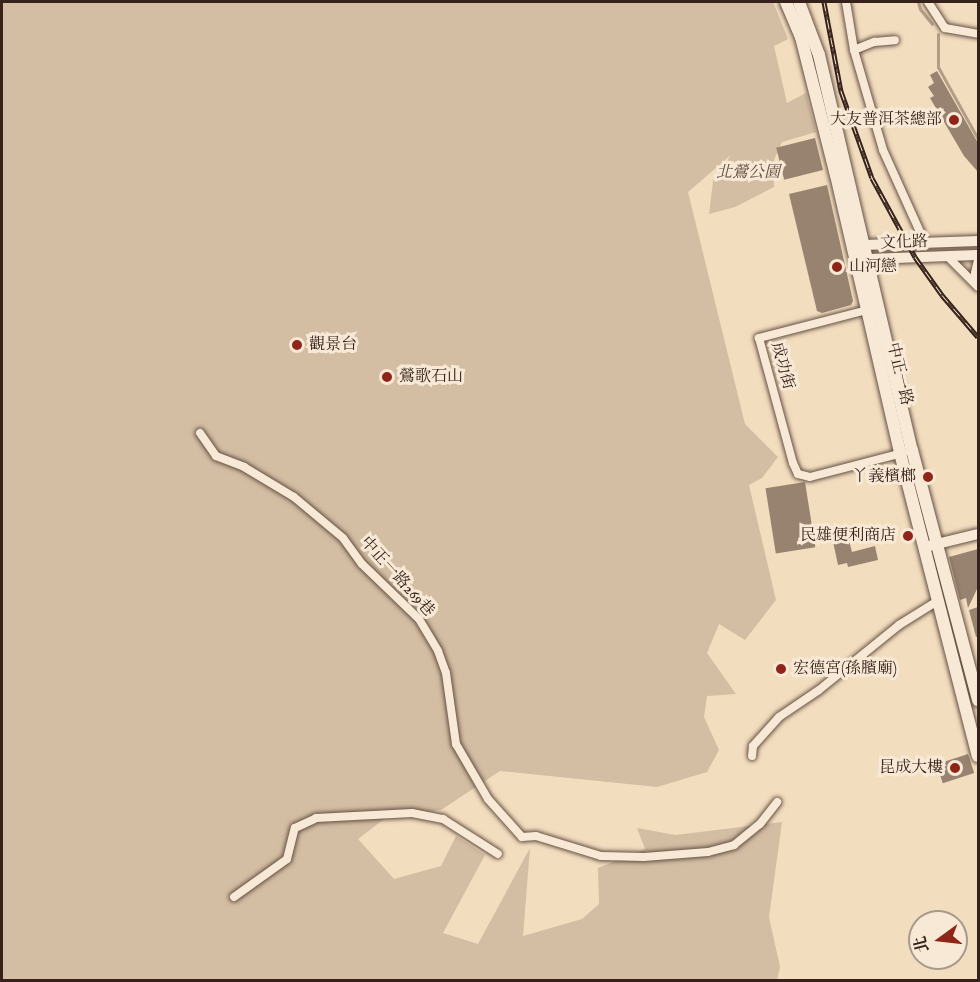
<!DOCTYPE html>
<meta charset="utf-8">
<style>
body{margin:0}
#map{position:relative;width:980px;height:982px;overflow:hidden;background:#f3ddbf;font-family:"IM FELL English","Noto Serif TC",serif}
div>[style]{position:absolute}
.green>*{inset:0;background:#d3bda3}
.stream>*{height:3px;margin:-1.5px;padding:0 1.5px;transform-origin:1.5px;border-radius:1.5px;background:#b39d87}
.building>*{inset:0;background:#988370;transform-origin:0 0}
.roads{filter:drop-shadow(0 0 2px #655144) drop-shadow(0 0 2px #655144)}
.minor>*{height:8px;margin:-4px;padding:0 4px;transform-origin:4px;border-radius:4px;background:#f7e9d5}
.tertiary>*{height:10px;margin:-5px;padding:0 5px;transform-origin:5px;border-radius:5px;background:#f7e9d5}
.secondary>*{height:12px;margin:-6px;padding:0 6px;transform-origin:6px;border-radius:6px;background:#f7e9d5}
.rail>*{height:5px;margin-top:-2.5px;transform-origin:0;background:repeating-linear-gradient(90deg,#f7e9d5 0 9px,#36221b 0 18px);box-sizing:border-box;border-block:2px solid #36221b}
.dots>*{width:16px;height:16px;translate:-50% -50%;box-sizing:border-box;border:3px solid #f7e9d5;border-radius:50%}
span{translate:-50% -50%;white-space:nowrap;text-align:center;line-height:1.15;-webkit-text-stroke:6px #f7e9d5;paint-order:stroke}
.poi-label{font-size:16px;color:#36221b}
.right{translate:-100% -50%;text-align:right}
.left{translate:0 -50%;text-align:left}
.park-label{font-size:16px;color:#5d493d;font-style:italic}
.street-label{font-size:16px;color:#36221b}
.frame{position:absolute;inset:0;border:3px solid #36221b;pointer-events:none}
.north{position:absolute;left:908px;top:910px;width:60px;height:60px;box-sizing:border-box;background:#f7e9d5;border:2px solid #aa998b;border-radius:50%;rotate:255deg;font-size:16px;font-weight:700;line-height:24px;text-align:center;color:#36221b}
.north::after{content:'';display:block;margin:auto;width:21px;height:27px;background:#8f2418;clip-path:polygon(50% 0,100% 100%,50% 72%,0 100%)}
</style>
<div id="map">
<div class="green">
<div style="clip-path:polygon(2px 2px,773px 2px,788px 39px,774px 46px,787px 103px,806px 93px,816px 132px,782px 142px,774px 160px,774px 187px,735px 207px,709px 214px,713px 181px,731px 155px,688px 192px,745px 424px,778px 457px,762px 478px,749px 485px,776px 600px,745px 640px,719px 624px,707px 653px,736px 694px,707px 696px,704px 717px,719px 750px,707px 772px,657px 787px,500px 771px,441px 810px,384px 819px,358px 839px,394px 879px,441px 866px,456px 836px,485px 855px,443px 933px,478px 944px,530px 848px,523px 936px,582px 919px,599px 904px,598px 868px,645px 849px,637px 828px,675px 835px,782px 822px,769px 917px,780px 967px,777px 980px,2px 980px)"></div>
</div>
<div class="stream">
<div style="left:918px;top:2px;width:7px;rotate:74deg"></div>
<div style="left:920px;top:9px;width:19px;rotate:51deg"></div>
<div style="left:938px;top:34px;width:33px;rotate:90deg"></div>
<div style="left:938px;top:67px;width:82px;rotate:60.9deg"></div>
</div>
<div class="building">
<div style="clip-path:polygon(937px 71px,978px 143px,978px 172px,964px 156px,930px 98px,934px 96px,928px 87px,934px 83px,930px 75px)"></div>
<div style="left:815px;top:138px;width:33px;height:40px;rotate:76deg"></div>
<div style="clip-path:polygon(827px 185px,853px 301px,851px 305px,822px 313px,817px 311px,789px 194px)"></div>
<div style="left:805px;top:482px;width:66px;height:40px;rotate:81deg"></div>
<div style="clip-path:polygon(847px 533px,852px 552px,875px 546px,878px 560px,848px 567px,847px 563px,838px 565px,832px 537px)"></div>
<div style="clip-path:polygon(978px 549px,978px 587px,968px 608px,966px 598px,960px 600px,949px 557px)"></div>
<div style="clip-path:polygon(978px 607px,978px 636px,976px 637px,969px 610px)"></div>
<div style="left:968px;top:754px;width:20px;height:33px;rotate:72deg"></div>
</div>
<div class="roads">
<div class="minor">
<div style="left:846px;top:2px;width:49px;rotate:80.5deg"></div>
<div style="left:854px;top:50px;width:104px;rotate:73.8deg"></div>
<div style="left:883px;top:150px;width:102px;rotate:65.7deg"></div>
<div style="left:928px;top:2px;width:31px;rotate:57deg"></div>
<div style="left:945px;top:28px;width:34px;rotate:10deg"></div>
<div style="left:854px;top:50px;width:22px;rotate:-22deg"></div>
<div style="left:874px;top:42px;width:21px;rotate:-5deg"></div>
<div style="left:948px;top:257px;width:42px;rotate:45deg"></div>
<div style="left:978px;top:286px;width:13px;rotate:-103deg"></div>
<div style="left:975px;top:273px;width:13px;rotate:-77deg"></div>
<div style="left:867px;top:310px;width:112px;rotate:165.5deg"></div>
<div style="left:759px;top:338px;width:130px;rotate:74.8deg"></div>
<div style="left:793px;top:463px;width:12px;rotate:66deg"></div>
<div style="left:798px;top:474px;width:12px;rotate:14deg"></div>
<div style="left:810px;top:477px;width:96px;rotate:-14.5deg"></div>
<div style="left:200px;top:433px;width:28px;rotate:55deg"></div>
<div style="left:216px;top:456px;width:30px;rotate:21deg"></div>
<div style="left:244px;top:467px;width:58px;rotate:31deg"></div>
<div style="left:294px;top:497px;width:64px;rotate:39.9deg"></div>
<div style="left:343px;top:538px;width:32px;rotate:54deg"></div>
<div style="left:362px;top:564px;width:79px;rotate:44deg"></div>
<div style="left:419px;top:619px;width:37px;rotate:59deg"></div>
<div style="left:438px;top:651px;width:23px;rotate:70deg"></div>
<div style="left:446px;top:673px;width:72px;rotate:82deg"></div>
<div style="left:456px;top:744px;width:64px;rotate:59.8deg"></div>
<div style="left:488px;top:799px;width:51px;rotate:48.2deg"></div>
<div style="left:522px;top:837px;width:14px;rotate:-4deg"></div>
<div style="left:536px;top:836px;width:68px;rotate:17.1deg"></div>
<div style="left:601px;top:856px;width:43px;rotate:1.3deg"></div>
<div style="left:644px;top:857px;width:64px;rotate:-4.5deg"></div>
<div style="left:708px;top:852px;width:27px;rotate:-15deg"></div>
<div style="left:734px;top:845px;width:33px;rotate:-39deg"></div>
<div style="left:760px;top:824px;width:28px;rotate:-52deg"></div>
<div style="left:752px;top:756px;width:10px;rotate:-84deg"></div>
<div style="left:753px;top:746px;width:39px;rotate:-48deg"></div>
<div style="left:779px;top:717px;width:48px;rotate:-34deg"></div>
<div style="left:819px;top:690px;width:103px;rotate:-39.1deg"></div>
<div style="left:899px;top:625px;width:47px;rotate:-32deg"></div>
<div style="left:234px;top:897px;width:65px;rotate:-35.6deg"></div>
<div style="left:287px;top:859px;width:32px;rotate:-76deg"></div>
<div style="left:295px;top:828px;width:23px;rotate:-25deg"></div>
<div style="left:316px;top:818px;width:96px;rotate:-3deg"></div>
<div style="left:412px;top:813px;width:32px;rotate:11deg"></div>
<div style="left:443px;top:819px;width:65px;rotate:32.5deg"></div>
</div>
<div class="tertiary">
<div style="left:978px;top:241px;width:114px;rotate:178deg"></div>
<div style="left:864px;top:245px;width:13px;rotate:135deg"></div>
<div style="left:855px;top:254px;width:13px;rotate:23deg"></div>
<div style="left:867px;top:259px;width:111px;rotate:-2.1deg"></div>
<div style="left:929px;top:546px;width:50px;rotate:-13.8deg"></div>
</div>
<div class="secondary">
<div style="left:786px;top:2px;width:38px;rotate:67deg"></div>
<div style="left:801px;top:37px;width:142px;rotate:75.8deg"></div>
<div style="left:836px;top:175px;width:285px;rotate:77deg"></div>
<div style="left:900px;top:453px;width:313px;rotate:75.6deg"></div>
<div style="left:799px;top:2px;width:57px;rotate:69.3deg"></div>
<div style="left:819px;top:55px;width:406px;rotate:76.8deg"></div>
<div style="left:912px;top:450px;width:259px;rotate:75.2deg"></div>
</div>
</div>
<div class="rail">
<div style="left:824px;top:2px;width:91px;rotate:79.2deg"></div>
<div style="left:841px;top:91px;width:92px;rotate:70.4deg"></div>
<div style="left:872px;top:178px;width:90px;rotate:61.4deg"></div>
<div style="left:915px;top:257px;width:47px;rotate:54.6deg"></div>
<div style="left:942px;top:295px;width:55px;rotate:49.4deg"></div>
</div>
<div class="dots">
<div style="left:954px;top:120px;background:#8f2418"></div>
<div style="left:837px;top:267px;background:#8f2418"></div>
<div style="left:297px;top:345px;background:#8f2418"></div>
<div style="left:387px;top:377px;background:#8f2418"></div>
<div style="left:928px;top:477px;background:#8f2418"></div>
<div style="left:908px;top:536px;background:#8f2418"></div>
<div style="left:781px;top:669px;background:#8f2418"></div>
<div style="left:955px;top:768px;background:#8f2418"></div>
</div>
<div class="poi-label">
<span class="right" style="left:942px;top:120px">大友普洱茶總部</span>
<span class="left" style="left:849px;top:267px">山河戀</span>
<span class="left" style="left:309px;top:345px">觀景台</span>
<span class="left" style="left:399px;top:377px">鶯歌石山</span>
<span class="right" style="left:916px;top:477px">丫義檳榔</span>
<span class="right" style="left:896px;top:536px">民雄便利商店</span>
<span class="left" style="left:793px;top:669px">宏德宮(孫臏廟)</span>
<span class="right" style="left:943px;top:768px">昆成大樓</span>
</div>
<div class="park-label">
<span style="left:748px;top:173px">北鶯公園</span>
</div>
<div class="street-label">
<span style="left:904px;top:243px;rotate:-2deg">文化路</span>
<span style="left:782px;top:366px;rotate:75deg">成功街</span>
<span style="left:899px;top:374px;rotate:77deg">中正一路</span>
<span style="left:397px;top:577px;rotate:48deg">中正一路269巷</span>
</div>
<div class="frame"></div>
<div class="north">北</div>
</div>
